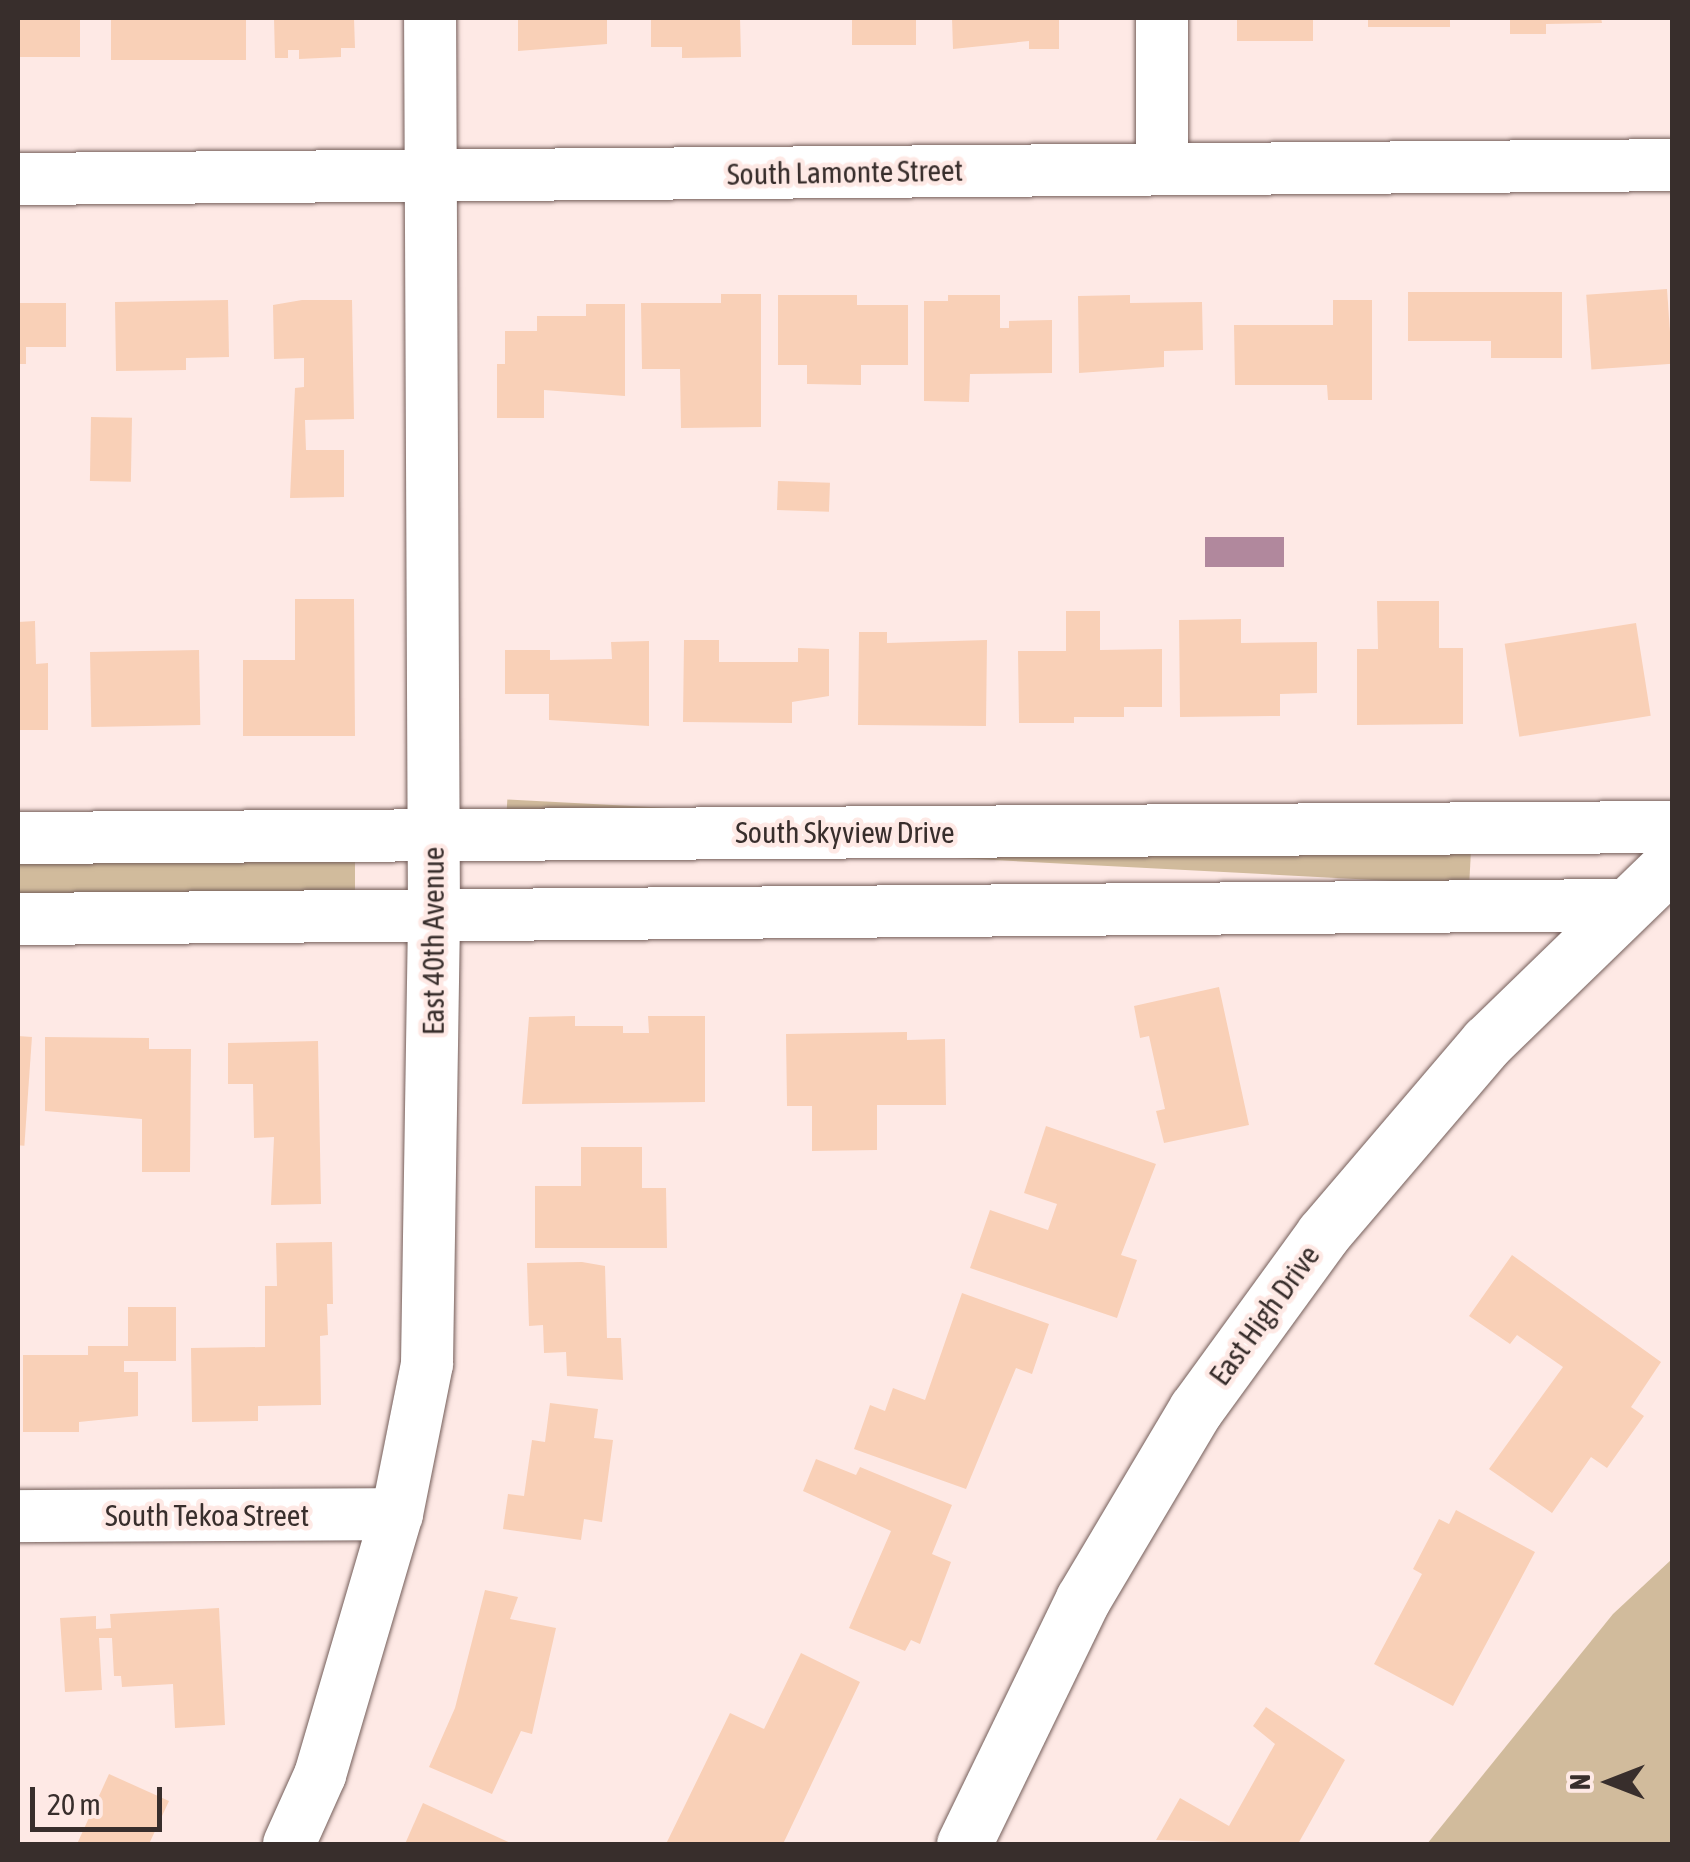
<!DOCTYPE html>
<style>
body{margin:0}
#map{position:relative;width:1690px;height:1862px;overflow:hidden;background:#fee9e5;font-family:"Asap Condensed",sans-serif}
div>[style]{position:absolute}
.green>*{inset:0;background:#d1bb9c;transform-origin:0 0}
.water>*{inset:0;background:#b1889d;transform-origin:0 0}
.building>*{inset:0;background:#f9d0b7;transform-origin:0 0}
.roads{filter:drop-shadow(0 0 2px #745e5a) drop-shadow(0 0 2px #745e5a)}
.street>*{height:52px;margin:-26px;padding:0 26px;transform-origin:26px;border-radius:26px;background:#fff}
.secondary>*{height:55px;margin:-27.5px;padding:0 27.5px;transform-origin:27.5px;border-radius:27.5px;background:#fff}
span{translate:-50% -50%;white-space:nowrap;text-align:center;line-height:1.15;-webkit-text-stroke:9px #fee9e5;paint-order:stroke}
.street-label{font-size:30px;color:#382e2c}
.frame{position:absolute;inset:0;border:20px solid #382e2c;pointer-events:none}
.north{position:absolute;left:1560px;top:1732px;width:100px;height:100px;-webkit-text-stroke:8px #fee9e5;paint-order:stroke;rotate:270deg;font-size:28px;font-weight:700;line-height:40px;text-align:center;color:#382e2c}
.north::after{content:'';display:block;margin:auto;width:35px;height:45px;background:#382e2c;clip-path:polygon(50% 0,100% 100%,50% 72%,0 100%)}
.scale{position:absolute;left:30px;top:1787px;width:132px;height:45px;box-sizing:border-box;border:5px solid #382e2c;border-top:0;padding-left:12px;font-size:30px;line-height:35px;white-space:nowrap;color:#382e2c;-webkit-text-stroke:8px #fee9e5;paint-order:stroke}
</style>
<div id="map">
<div class="green">
<div style="left:1471px;top:850px;width:35px;height:965px;rotate:93deg"></div>
<div style="left:355px;top:860px;width:34px;height:337px;rotate:90deg"></div>
<div style="clip-path:polygon(1672px 1559px,1672px 1844px,1427px 1844px,1613px 1614px)"></div>
</div>
<div class="water">
<div style="left:1205px;top:537px;width:79px;height:30px"></div>
</div>
<div class="building">
<div style="left:18px;top:18px;width:62px;height:39px"></div>
<div style="left:111px;top:18px;width:135px;height:42px"></div>
<div style="clip-path:polygon(274px 18px,354px 18px,355px 48px,341px 48px,341px 57px,299px 59px,299px 50px,288px 50px,288px 58px,275px 58px)"></div>
<div style="clip-path:polygon(518px 18px,607px 18px,607px 44px,518px 51px)"></div>
<div style="clip-path:polygon(651px 18px,740px 18px,741px 57px,682px 58px,682px 47px,651px 47px)"></div>
<div style="left:852px;top:18px;width:64px;height:27px"></div>
<div style="clip-path:polygon(952px 18px,1059px 18px,1059px 49px,1029px 49px,1029px 41px,953px 49px)"></div>
<div style="left:1237px;top:18px;width:76px;height:23px"></div>
<div style="left:1368px;top:18px;width:82px;height:9px"></div>
<div style="clip-path:polygon(1510px 18px,1601px 18px,1602px 23px,1546px 24px,1546px 34px,1510px 34px)"></div>
<div style="left:1667px;top:289px;width:75px;height:81px;rotate:86deg"></div>
<div style="clip-path:polygon(1408px 292px,1562px 292px,1562px 358px,1491px 358px,1491px 341px,1408px 341px)"></div>
<div style="clip-path:polygon(721px 294px,761px 294px,761px 427px,681px 428px,680px 369px,642px 369px,641px 303px,721px 303px)"></div>
<div style="clip-path:polygon(778px 295px,857px 295px,857px 305px,908px 305px,908px 365px,861px 365px,861px 385px,807px 384px,807px 365px,778px 365px)"></div>
<div style="clip-path:polygon(948px 295px,1000px 295px,1000px 328px,1009px 328px,1009px 321px,1052px 320px,1052px 373px,970px 374px,969px 402px,924px 401px,924px 301px,948px 301px)"></div>
<div style="clip-path:polygon(1130px 295px,1130px 303px,1202px 302px,1203px 350px,1164px 351px,1164px 367px,1079px 373px,1078px 296px)"></div>
<div style="clip-path:polygon(228px 300px,229px 357px,186px 358px,186px 370px,116px 371px,115px 302px)"></div>
<div style="clip-path:polygon(302px 300px,352px 300px,354px 419px,305px 420px,306px 450px,344px 450px,344px 497px,290px 498px,295px 388px,304px 387px,304px 358px,274px 359px,273px 305px)"></div>
<div style="clip-path:polygon(1333px 300px,1372px 300px,1372px 400px,1328px 400px,1327px 385px,1235px 385px,1234px 325px,1333px 325px)"></div>
<div style="clip-path:polygon(18px 303px,66px 303px,66px 347px,26px 347px,26px 364px,18px 364px)"></div>
<div style="clip-path:polygon(586px 304px,625px 304px,625px 396px,544px 390px,544px 418px,497px 418px,497px 364px,505px 364px,505px 331px,537px 331px,537px 316px,586px 316px)"></div>
<div style="left:91px;top:417px;width:41px;height:64px;rotate:1deg"></div>
<div style="left:778px;top:481px;width:52px;height:29px;rotate:2deg"></div>
<div style="clip-path:polygon(295px 599px,354px 599px,355px 736px,243px 736px,243px 660px,295px 660px)"></div>
<div style="clip-path:polygon(1377px 601px,1439px 601px,1439px 648px,1463px 648px,1463px 724px,1357px 725px,1357px 649px,1378px 649px)"></div>
<div style="clip-path:polygon(1066px 611px,1100px 611px,1100px 650px,1162px 649px,1162px 707px,1124px 707px,1124px 717px,1074px 717px,1074px 723px,1019px 723px,1018px 651px,1066px 651px)"></div>
<div style="clip-path:polygon(1241px 619px,1241px 643px,1317px 642px,1317px 693px,1280px 694px,1280px 716px,1180px 717px,1179px 620px)"></div>
<div style="clip-path:polygon(35px 621px,36px 664px,48px 663px,48px 730px,18px 730px,18px 622px)"></div>
<div style="left:1636px;top:623px;width:94px;height:133px;rotate:81deg"></div>
<div style="clip-path:polygon(859px 632px,887px 632px,887px 643px,987px 640px,986px 726px,858px 725px)"></div>
<div style="clip-path:polygon(684px 640px,719px 640px,719px 662px,798px 662px,798px 648px,829px 649px,829px 696px,792px 702px,792px 723px,683px 722px)"></div>
<div style="clip-path:polygon(649px 641px,649px 726px,549px 720px,549px 694px,505px 694px,505px 650px,550px 650px,550px 660px,612px 659px,611px 642px)"></div>
<div style="left:199px;top:650px;width:75px;height:109px;rotate:89deg"></div>
<div style="clip-path:polygon(1219px 987px,1249px 1125px,1164px 1143px,1156px 1111px,1165px 1109px,1149px 1036px,1140px 1038px,1134px 1006px)"></div>
<div style="clip-path:polygon(575px 1016px,575px 1026px,623px 1026px,623px 1033px,649px 1033px,648px 1016px,705px 1016px,705px 1102px,522px 1104px,529px 1017px)"></div>
<div style="clip-path:polygon(907px 1032px,907px 1040px,945px 1039px,946px 1105px,877px 1105px,877px 1150px,812px 1151px,812px 1106px,787px 1106px,786px 1034px)"></div>
<div style="left:18px;top:1036px;width:14px;height:109px;rotate:4deg"></div>
<div style="clip-path:polygon(45px 1037px,149px 1038px,149px 1049px,191px 1049px,190px 1172px,142px 1172px,142px 1119px,45px 1111px)"></div>
<div style="clip-path:polygon(318px 1041px,321px 1204px,271px 1205px,274px 1137px,254px 1138px,253px 1084px,228px 1084px,228px 1043px)"></div>
<div style="clip-path:polygon(1046px 1126px,1156px 1164px,1121px 1255px,1137px 1260px,1117px 1318px,970px 1268px,990px 1210px,1048px 1230px,1057px 1204px,1024px 1193px)"></div>
<div style="clip-path:polygon(581px 1147px,642px 1147px,642px 1188px,666px 1188px,667px 1248px,535px 1248px,535px 1186px,581px 1186px)"></div>
<div style="clip-path:polygon(332px 1242px,333px 1304px,327px 1304px,328px 1335px,320px 1336px,321px 1405px,258px 1406px,258px 1421px,192px 1422px,191px 1348px,265px 1347px,265px 1286px,277px 1286px,276px 1243px)"></div>
<div style="clip-path:polygon(1512px 1255px,1661px 1362px,1631px 1407px,1644px 1416px,1607px 1468px,1591px 1457px,1552px 1513px,1489px 1469px,1563px 1367px,1517px 1335px,1510px 1344px,1469px 1316px)"></div>
<div style="clip-path:polygon(582px 1262px,605px 1266px,607px 1338px,621px 1338px,623px 1380px,567px 1376px,566px 1352px,544px 1353px,543px 1325px,529px 1326px,527px 1263px)"></div>
<div style="clip-path:polygon(962px 1293px,1049px 1324px,1032px 1374px,1016px 1368px,966px 1489px,854px 1449px,870px 1405px,885px 1411px,893px 1388px,925px 1400px)"></div>
<div style="clip-path:polygon(128px 1307px,176px 1307px,176px 1361px,124px 1361px,124px 1372px,138px 1372px,138px 1416px,79px 1422px,79px 1432px,23px 1432px,23px 1355px,88px 1355px,88px 1346px,128px 1346px)"></div>
<div style="clip-path:polygon(550px 1403px,598px 1409px,594px 1438px,613px 1440px,602px 1522px,584px 1519px,581px 1540px,503px 1529px,508px 1494px,524px 1496px,532px 1440px,545px 1442px)"></div>
<div style="clip-path:polygon(816px 1459px,856px 1475px,860px 1467px,952px 1505px,932px 1554px,951px 1562px,920px 1644px,911px 1640px,905px 1651px,849px 1628px,891px 1531px,803px 1491px)"></div>
<div style="clip-path:polygon(1456px 1510px,1535px 1552px,1453px 1706px,1374px 1664px,1422px 1574px,1413px 1569px,1439px 1519px,1449px 1524px)"></div>
<div style="clip-path:polygon(485px 1590px,518px 1597px,510px 1619px,556px 1628px,532px 1734px,521px 1731px,492px 1794px,429px 1767px,455px 1708px)"></div>
<div style="clip-path:polygon(219px 1608px,225px 1725px,175px 1728px,173px 1684px,122px 1687px,121px 1676px,114px 1676px,112px 1638px,99px 1638px,102px 1690px,65px 1692px,60px 1618px,96px 1616px,96px 1629px,111px 1628px,110px 1614px)"></div>
<div style="clip-path:polygon(801px 1653px,860px 1682px,783px 1844px,666px 1844px,730px 1713px,764px 1729px)"></div>
<div style="clip-path:polygon(1266px 1707px,1345px 1760px,1298px 1844px,1156px 1840px,1180px 1798px,1229px 1826px,1275px 1744px,1253px 1726px)"></div>
<div style="clip-path:polygon(109px 1774px,169px 1801px,149px 1844px,77px 1844px)"></div>
<div style="clip-path:polygon(423px 1803px,513px 1844px,405px 1844px)"></div>
</div>
<div class="roads">
<div class="street">
<div style="left:1162px;top:18px;width:151px;rotate:90deg"></div>
<div style="left:18px;top:179px;width:1654px;rotate:-0.48deg"></div>
<div style="left:18px;top:838px;width:1654px;rotate:-0.38deg"></div>
<div style="left:18px;top:919px;width:1607px;rotate:-0.5deg"></div>
<div style="left:18px;top:1516px;width:379px;rotate:-0.3deg"></div>
<div style="left:289px;top:1844px;width:76px;rotate:-65.8deg"></div>
<div style="left:320px;top:1775px;width:272px;rotate:-73.6deg"></div>
<div style="left:397px;top:1514px;width:153px;rotate:-78.7deg"></div>
<div style="left:427px;top:1364px;width:446px;rotate:-89.1deg"></div>
<div style="left:434px;top:918px;width:900px;rotate:-90.25deg"></div>
</div>
<div class="secondary">
<div style="left:964px;top:1844px;width:272px;rotate:-64.1deg"></div>
<div style="left:1083px;top:1599px;width:221px;rotate:-59.3deg"></div>
<div style="left:1196px;top:1409px;width:216px;rotate:-54deg"></div>
<div style="left:1323px;top:1234px;width:253px;rotate:-49.5deg"></div>
<div style="left:1487px;top:1042px;width:257px;rotate:-44.1deg"></div>
</div>
</div>
<div class="street-label">
<span style="left:845px;top:172px;rotate:-1deg">South Lamonte Street</span>
<span style="left:845px;top:832px">South Skyview Drive</span>
<span style="left:433px;top:941px;rotate:-90deg">East 40th Avenue</span>
<span style="left:1264px;top:1315px;rotate:-54deg">East High Drive</span>
<span style="left:207px;top:1515px">South Tekoa Street</span>
</div>
<div class="frame"></div>
<div class="north">N</div>
<div class="scale">20 m</div>
</div>
